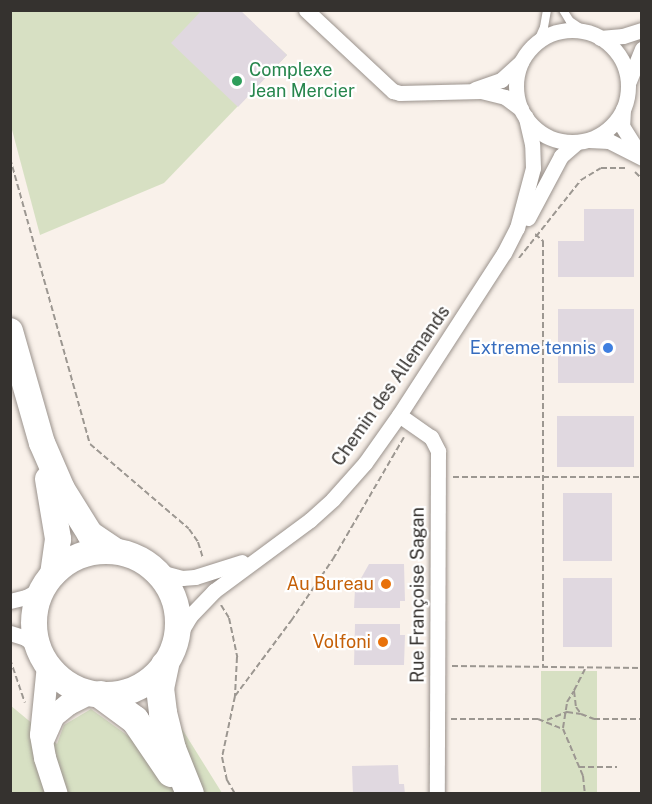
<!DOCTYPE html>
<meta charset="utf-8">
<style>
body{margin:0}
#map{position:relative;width:652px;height:804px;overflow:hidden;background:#f9f1ea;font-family:"Public Sans",sans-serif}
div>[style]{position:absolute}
.green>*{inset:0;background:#d7e0c3;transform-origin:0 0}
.building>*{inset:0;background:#e0d8e0;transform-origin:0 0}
.path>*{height:2px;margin-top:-1px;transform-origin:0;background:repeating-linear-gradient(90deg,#9c9791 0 6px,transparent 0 9px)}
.roads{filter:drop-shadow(0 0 2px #9a928c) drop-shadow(0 0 2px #9a928c)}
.lane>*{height:8px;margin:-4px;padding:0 4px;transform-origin:4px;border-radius:4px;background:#fff}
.street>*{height:15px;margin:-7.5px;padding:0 7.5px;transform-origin:7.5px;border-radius:7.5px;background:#fff}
.street>.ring{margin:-7.5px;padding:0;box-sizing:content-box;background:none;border:15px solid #fff;border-radius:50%}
.secondary>*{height:22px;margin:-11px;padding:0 11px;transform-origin:11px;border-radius:11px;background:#fff}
.primary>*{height:26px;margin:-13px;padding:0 13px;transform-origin:13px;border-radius:13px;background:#fff}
.primary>.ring{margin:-13px;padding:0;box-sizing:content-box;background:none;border:26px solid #fff;border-radius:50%}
.highway>*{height:28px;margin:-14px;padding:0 14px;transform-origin:14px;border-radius:14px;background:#fff}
.dots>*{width:16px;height:16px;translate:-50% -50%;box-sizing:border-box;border:3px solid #fff;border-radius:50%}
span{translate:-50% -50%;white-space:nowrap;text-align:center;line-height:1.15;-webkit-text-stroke:4.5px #fff;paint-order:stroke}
.leisure-label{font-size:18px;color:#27864d}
.left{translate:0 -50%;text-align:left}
.shop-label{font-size:18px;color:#366cbe}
.right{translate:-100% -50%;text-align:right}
.street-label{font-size:18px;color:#35322f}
.food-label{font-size:18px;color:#c56008}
.frame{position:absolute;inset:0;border:12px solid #35322f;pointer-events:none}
</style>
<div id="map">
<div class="green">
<div style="clip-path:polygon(10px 11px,240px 11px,287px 55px,164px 183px,40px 235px,11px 126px)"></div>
<div style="left:541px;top:671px;width:56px;height:122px"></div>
<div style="clip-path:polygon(10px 705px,57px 744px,64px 725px,91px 709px,131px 738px,179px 724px,222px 793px,11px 793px)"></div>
</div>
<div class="building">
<div style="clip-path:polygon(202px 10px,240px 10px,287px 55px,238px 107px,171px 43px)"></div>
<div style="clip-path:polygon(584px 209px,634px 209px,634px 277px,558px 277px,558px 241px,584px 241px)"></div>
<div style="left:634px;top:309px;width:74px;height:76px;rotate:90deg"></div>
<div style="left:557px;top:416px;width:77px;height:51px"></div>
<div style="left:563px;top:493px;width:49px;height:68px"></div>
<div style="clip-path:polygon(369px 564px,404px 564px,405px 601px,400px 601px,400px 608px,354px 608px,355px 589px)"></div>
<div style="left:563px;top:578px;width:49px;height:69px"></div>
<div style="clip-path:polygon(355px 624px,400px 624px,400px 635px,405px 635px,404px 665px,354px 665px)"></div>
<div style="clip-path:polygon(398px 765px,399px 784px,404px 784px,405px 794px,353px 794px,352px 766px)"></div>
</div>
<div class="path">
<div style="left:10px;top:158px;width:297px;rotate:74.4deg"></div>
<div style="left:90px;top:444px;width:130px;rotate:40.6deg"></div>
<div style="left:189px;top:529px;width:16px;rotate:55deg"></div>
<div style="left:198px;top:542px;width:17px;rotate:73deg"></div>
<div style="left:635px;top:172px;width:10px;rotate:45deg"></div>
<div style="left:535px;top:234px;width:11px;rotate:41deg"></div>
<div style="left:543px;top:241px;width:426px;rotate:90deg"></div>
<div style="left:519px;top:258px;width:100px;rotate:-51.5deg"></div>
<div style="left:581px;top:180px;width:23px;rotate:-31deg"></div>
<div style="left:601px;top:168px;width:27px"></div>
<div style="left:453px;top:477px;width:189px"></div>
<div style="left:221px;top:605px;width:15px;rotate:58deg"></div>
<div style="left:229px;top:618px;width:40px;rotate:78deg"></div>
<div style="left:237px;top:657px;width:39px;rotate:93deg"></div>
<div style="left:235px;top:696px;width:62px;rotate:102deg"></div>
<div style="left:222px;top:757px;width:24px;rotate:78deg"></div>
<div style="left:227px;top:780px;width:16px;rotate:60deg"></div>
<div style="left:10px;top:659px;width:46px;rotate:71.2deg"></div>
<div style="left:452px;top:666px;width:190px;rotate:0.6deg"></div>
<div style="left:585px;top:669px;width:25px;rotate:117deg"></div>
<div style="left:574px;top:691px;width:16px;rotate:83deg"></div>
<div style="left:576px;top:707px;width:9px;rotate:54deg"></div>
<div style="left:581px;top:714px;width:14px;rotate:21deg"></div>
<div style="left:594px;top:719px;width:48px"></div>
<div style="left:235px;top:696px;width:94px;rotate:-53.3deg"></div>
<div style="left:291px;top:621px;width:75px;rotate:-55.9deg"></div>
<div style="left:333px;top:559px;width:141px;rotate:-59.8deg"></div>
<div style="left:451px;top:719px;width:87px"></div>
<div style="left:538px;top:719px;width:27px;rotate:22deg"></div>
<div style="left:563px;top:729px;width:51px;rotate:66.9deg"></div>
<div style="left:583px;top:776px;width:18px;rotate:84deg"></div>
<div style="left:547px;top:720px;width:22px;rotate:-22deg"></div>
<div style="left:567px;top:712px;width:14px;rotate:8deg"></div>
<div style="left:563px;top:728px;width:26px;rotate:-81deg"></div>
<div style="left:567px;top:702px;width:13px;rotate:-58deg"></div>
<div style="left:579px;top:767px;width:38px"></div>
</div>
<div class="roads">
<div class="lane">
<div style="left:563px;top:10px;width:13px;rotate:58deg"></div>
<div style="left:570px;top:21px;width:22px;rotate:34deg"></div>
<div style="left:537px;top:43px;width:17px;rotate:-66deg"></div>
<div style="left:544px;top:27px;width:17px;rotate:-80deg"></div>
</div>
<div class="street">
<div style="left:306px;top:10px;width:119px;rotate:43deg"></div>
<div style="left:393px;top:91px;width:7px;rotate:16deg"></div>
<div style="left:400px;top:93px;width:81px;rotate:-1.4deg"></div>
<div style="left:481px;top:91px;width:25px;rotate:14deg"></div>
<div style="left:505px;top:97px;width:20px;rotate:37deg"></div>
<div class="ring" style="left:516px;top:30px;width:97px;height:97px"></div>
<div style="left:600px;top:38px;width:23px;rotate:-5deg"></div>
<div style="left:623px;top:36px;width:20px;rotate:-18deg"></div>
<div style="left:629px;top:81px;width:35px;rotate:-68deg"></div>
<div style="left:475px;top:89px;width:28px;rotate:-19deg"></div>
<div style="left:501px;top:80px;width:27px;rotate:-42deg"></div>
<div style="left:623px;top:109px;width:17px;rotate:93deg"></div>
<div style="left:622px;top:126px;width:31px;rotate:58deg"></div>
<div style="left:589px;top:140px;width:20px;rotate:3deg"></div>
<div style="left:609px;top:141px;width:37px;rotate:27deg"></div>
<div style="left:528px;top:218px;width:70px;rotate:-62deg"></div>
<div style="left:561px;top:156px;width:21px;rotate:-41deg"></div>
<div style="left:399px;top:415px;width:39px;rotate:35deg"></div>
<div style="left:431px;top:437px;width:16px;rotate:63deg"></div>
<div style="left:438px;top:451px;width:343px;rotate:90.2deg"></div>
<div style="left:156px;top:571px;width:27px;rotate:15deg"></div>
<div style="left:182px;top:578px;width:13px;rotate:-4deg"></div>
<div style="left:195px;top:577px;width:49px;rotate:-17.7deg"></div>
<div style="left:10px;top:601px;width:16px;rotate:-14deg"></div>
<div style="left:26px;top:597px;width:21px;rotate:-29deg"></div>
<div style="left:10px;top:633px;width:16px;rotate:18deg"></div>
<div style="left:25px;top:638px;width:17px;rotate:36deg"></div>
<div style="left:177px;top:638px;width:26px;rotate:-59deg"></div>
<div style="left:190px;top:616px;width:35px;rotate:-46deg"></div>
<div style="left:214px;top:591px;width:119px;rotate:-36.5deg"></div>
<div style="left:310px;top:520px;width:31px;rotate:-42deg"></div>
<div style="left:333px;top:499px;width:48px;rotate:-48.4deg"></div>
<div style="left:365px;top:463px;width:59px;rotate:-54.7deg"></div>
<div style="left:399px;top:415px;width:193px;rotate:-57.1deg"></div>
<div style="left:504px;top:253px;width:28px;rotate:-63deg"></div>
<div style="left:517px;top:228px;width:62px;rotate:-75.1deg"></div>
<div style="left:533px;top:168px;width:24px;rotate:-92deg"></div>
<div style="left:532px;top:144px;width:28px;rotate:-103deg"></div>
</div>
<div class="secondary">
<div style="left:48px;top:665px;width:70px;rotate:95.7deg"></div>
<div style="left:41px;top:735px;width:23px;rotate:80deg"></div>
<div style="left:45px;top:758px;width:38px;rotate:72deg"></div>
<div style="left:44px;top:738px;width:24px;rotate:-66deg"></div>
<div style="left:54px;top:716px;width:19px;rotate:-39deg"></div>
<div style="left:69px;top:704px;width:25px;rotate:-27deg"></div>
</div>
<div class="primary">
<div style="left:10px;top:331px;width:116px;rotate:74.1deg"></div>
<div style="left:42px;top:443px;width:50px;rotate:66.5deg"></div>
<div style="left:62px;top:489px;width:53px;rotate:58.1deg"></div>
<div style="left:90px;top:534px;width:30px;rotate:34deg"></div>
<div style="left:48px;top:479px;width:61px;rotate:80.5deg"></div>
<div style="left:58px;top:539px;width:35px;rotate:98deg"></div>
<div class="ring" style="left:34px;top:551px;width:118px;height:118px"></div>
</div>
<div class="highway">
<div style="left:165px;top:665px;width:24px;rotate:102deg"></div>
<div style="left:160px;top:688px;width:25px;rotate:83deg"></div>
<div style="left:163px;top:713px;width:37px;rotate:76deg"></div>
<div style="left:172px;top:749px;width:48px;rotate:68.2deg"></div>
<div style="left:101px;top:695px;width:42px;rotate:36.3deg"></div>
<div style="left:135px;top:720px;width:64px;rotate:55.8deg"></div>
</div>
</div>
<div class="dots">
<div style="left:237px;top:81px;background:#2e9e5b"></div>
<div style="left:608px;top:348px;background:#3f7fe0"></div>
<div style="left:386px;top:584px;background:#e8710a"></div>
<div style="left:383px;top:642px;background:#e8710a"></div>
</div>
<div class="leisure-label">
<span class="left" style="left:249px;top:81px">Complexe<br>Jean Mercier</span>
</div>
<div class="shop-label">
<span class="right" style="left:596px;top:348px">Extreme tennis</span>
</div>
<div class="street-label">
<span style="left:391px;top:386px;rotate:-55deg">Chemin des Allemands</span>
<span style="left:418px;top:595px;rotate:-90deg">Rue Françoise Sagan</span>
</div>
<div class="food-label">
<span class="right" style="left:374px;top:584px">Au Bureau</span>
<span class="right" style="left:371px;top:642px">Volfoni</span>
</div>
<div class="frame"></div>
</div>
